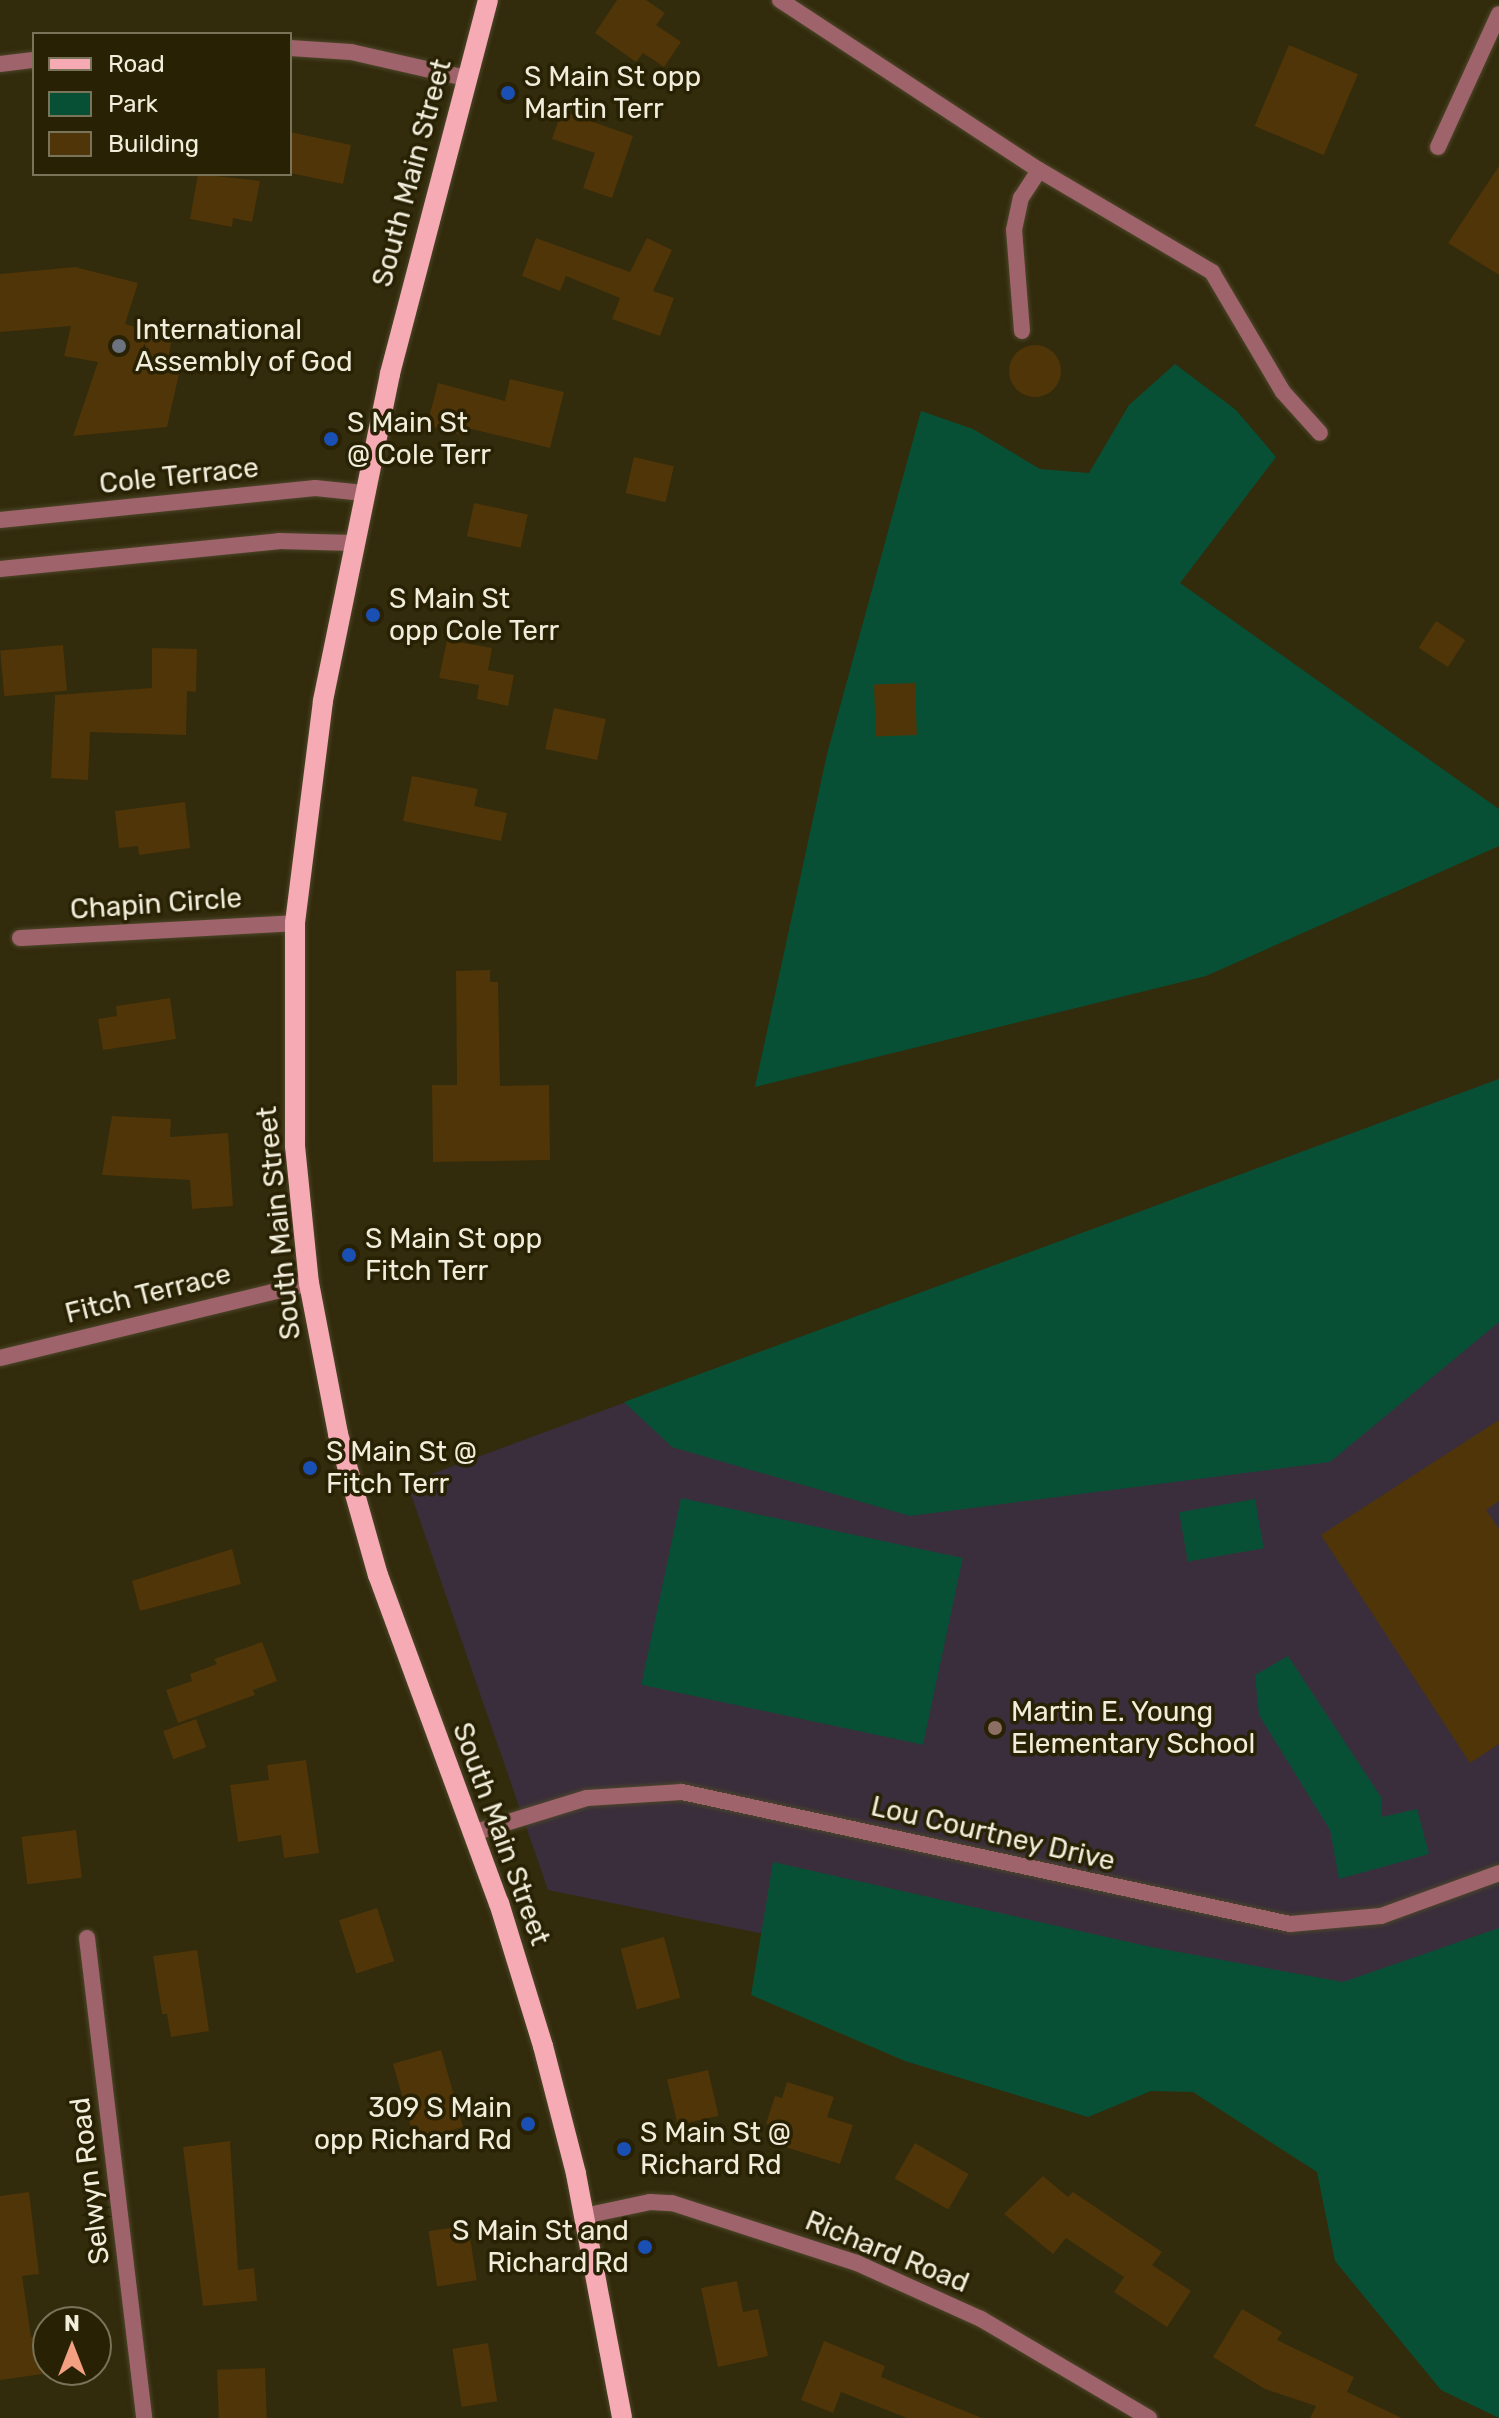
<!DOCTYPE html>
<style>
body{margin:0}
#map{position:relative;width:1499px;height:2418px;overflow:hidden;background:#322b0c;font-family:Rubik,sans-serif}
div>[style]{position:absolute}
.education>*{inset:0;background:#3a2e3c}
.green>*{inset:0;background:#085035;transform-origin:0 0}
.building>*{inset:0;background:#4f3508;transform-origin:0 0}
.round{border-radius:50%}
.roads{filter:drop-shadow(0 0 2px #4d4629) drop-shadow(0 0 2px #4d4629)}
.lane>*{height:16px;margin:-8px;padding:0 8px;transform-origin:8px;border-radius:8px;background:#9f636b}
.street>*{height:16px;margin:-8px;padding:0 8px;transform-origin:8px;border-radius:8px;background:#9f636b}
.primary>*{height:20px;margin:-10px;padding:0 10px;transform-origin:10px;border-radius:10px;background:#f6abb4}
.dots>*{width:22px;height:22px;translate:-50% -50%;box-sizing:border-box;border:4px solid #282103;border-radius:50%}
span{translate:-50% -50%;white-space:nowrap;text-align:center;line-height:1.15;-webkit-text-stroke:7px #282103;paint-order:stroke}
.poi-label{font-size:28px;color:#f1eddb}
.left{translate:0 -50%;text-align:left}
.right{translate:-100% -50%;text-align:right}
.street-label{font-size:28px;color:#f1eddb}
.legend{position:absolute;left:32px;top:32px;width:260px;height:144px;box-sizing:border-box;background:#282103;border:2px solid #787359;margin:0;padding:10px 14px;list-style:none;font-size:24px;color:#f1eddb}
.legend li{display:flex;align-items:center;gap:16px;height:40px}
.legend b{width:40px;border:2px solid #787359}
.north{position:absolute;left:32px;top:2306px;width:80px;height:80px;box-sizing:border-box;background:#282103;border:2px solid #787359;border-radius:50%;rotate:0deg;font-size:22px;font-weight:700;line-height:32px;text-align:center;color:#f1eddb}
.north::after{content:'';display:block;margin:auto;width:28px;height:36px;background:#f39f82;clip-path:polygon(50% 0,100% 100%,50% 72%,0 100%)}
</style>
<div id="map">
<div class="education">
<div style="clip-path:polygon(1499px 1079px,1499px 2258px,1077px 1998px,548px 1890px,407px 1483px)"></div>
</div>
<div class="green">
<div style="clip-path:polygon(1175px 364px,1236px 410px,1276px 457px,1180px 583px,1499px 809px,1499px 846px,1206px 976px,755px 1087px,827px 754px,921px 411px,973px 429px,1040px 469px,1089px 473px,1129px 405px)"></div>
<div style="clip-path:polygon(1499px 1079px,1499px 1322px,1330px 1462px,910px 1516px,672px 1447px,624px 1402px)"></div>
<div style="left:681px;top:1498px;width:288px;height:191px;rotate:12deg"></div>
<div style="left:1255px;top:1499px;width:50px;height:77px;rotate:80deg"></div>
<div style="clip-path:polygon(1288px 1656px,1381px 1797px,1382px 1817px,1417px 1809px,1429px 1854px,1339px 1879px,1330px 1830px,1259px 1715px,1255px 1675px)"></div>
<div style="clip-path:polygon(773px 1862px,1151px 1947px,1343px 1982px,1499px 1928px,1499px 2418px,1441px 2390px,1335px 2261px,1317px 2172px,1193px 2092px,1151px 2091px,1088px 2117px,905px 2061px,751px 1995px)"></div>
</div>
<div class="building">
<div style="clip-path:polygon(617px 0,646px 0,665px 13px,656px 25px,681px 42px,664px 67px,643px 53px,636px 62px,595px 33px)"></div>
<div style="left:1289px;top:45px;width:75px;height:88px;rotate:23deg"></div>
<div style="clip-path:polygon(562px 111px,633px 136px,612px 198px,583px 188px,595px 153px,552px 139px)"></div>
<div style="clip-path:polygon(290px 132px,351px 145px,343px 184px,290px 173px)"></div>
<div style="clip-path:polygon(1499px 166px,1499px 275px,1448px 243px)"></div>
<div style="clip-path:polygon(198px 174px,260px 181px,252px 222px,233px 218px,232px 227px,190px 219px)"></div>
<div style="clip-path:polygon(536px 238px,630px 272px,647px 238px,672px 250px,653px 291px,674px 298px,660px 336px,612px 319px,620px 298px,566px 276px,560px 291px,522px 276px)"></div>
<div style="clip-path:polygon(75px 267px,138px 283px,125px 324px,172px 337px,169px 354px,183px 356px,167px 427px,73px 436px,98px 362px,64px 356px,71px 326px,0 332px,0 274px)"></div>
<div class="round" style="left:1009px;top:345px;width:52px;height:52px"></div>
<div style="clip-path:polygon(510px 379px,564px 392px,550px 448px,463px 427px,461px 435px,427px 425px,438px 383px,505px 401px)"></div>
<div style="left:634px;top:457px;width:41px;height:37px;rotate:13deg"></div>
<div style="left:474px;top:503px;width:55px;height:34px;rotate:12deg"></div>
<div style="left:1436px;top:621px;width:35px;height:32px;rotate:33deg"></div>
<div style="clip-path:polygon(447px 640px,492px 648px,488px 670px,514px 675px,508px 706px,477px 699px,479px 685px,439px 678px)"></div>
<div style="left:63px;top:645px;width:46px;height:63px;rotate:85deg"></div>
<div style="clip-path:polygon(152px 648px,197px 649px,196px 692px,187px 691px,186px 735px,90px 732px,88px 780px,51px 778px,55px 695px,152px 688px)"></div>
<div style="left:915px;top:683px;width:52px;height:41px;rotate:88deg"></div>
<div style="left:554px;top:708px;width:53px;height:42px;rotate:12deg"></div>
<div style="clip-path:polygon(412px 776px,478px 789px,474px 806px,507px 813px,501px 841px,403px 821px)"></div>
<div style="clip-path:polygon(185px 802px,190px 848px,139px 855px,138px 846px,119px 848px,115px 811px)"></div>
<div style="clip-path:polygon(490px 970px,490px 982px,498px 982px,500px 1086px,549px 1085px,550px 1160px,433px 1162px,432px 1085px,457px 1085px,456px 971px)"></div>
<div style="clip-path:polygon(170px 998px,176px 1039px,103px 1050px,98px 1019px,117px 1016px,116px 1006px)"></div>
<div style="clip-path:polygon(112px 1116px,171px 1119px,170px 1137px,228px 1133px,233px 1206px,192px 1209px,190px 1180px,102px 1175px)"></div>
<div style="clip-path:polygon(1499px 1420px,1499px 1501px,1486px 1510px,1499px 1529px,1499px 1744px,1470px 1763px,1321px 1535px)"></div>
<div style="clip-path:polygon(232px 1549px,241px 1584px,140px 1611px,132px 1581px)"></div>
<div style="clip-path:polygon(262px 1642px,277px 1681px,253px 1690px,255px 1695px,178px 1723px,166px 1690px,192px 1681px,190px 1674px,217px 1664px,214px 1659px)"></div>
<div style="left:196px;top:1719px;width:30px;height:35px;rotate:70deg"></div>
<div style="clip-path:polygon(306px 1760px,319px 1853px,284px 1858px,281px 1835px,238px 1842px,230px 1785px,269px 1780px,267px 1765px)"></div>
<div style="left:76px;top:1830px;width:48px;height:55px;rotate:83deg"></div>
<div style="left:377px;top:1908px;width:56px;height:40px;rotate:72deg"></div>
<div style="left:664px;top:1937px;width:63px;height:45px;rotate:75deg"></div>
<div style="clip-path:polygon(197px 1950px,209px 2031px,171px 2037px,167px 2014px,162px 2014px,153px 1956px)"></div>
<div style="left:441px;top:2050px;width:80px;height:50px;rotate:74deg"></div>
<div style="left:708px;top:2070px;width:47px;height:42px;rotate:77deg"></div>
<div style="clip-path:polygon(787px 2082px,834px 2097px,827px 2117px,853px 2125px,840px 2164px,779px 2145px,784px 2130px,766px 2124px,775px 2096px,782px 2098px)"></div>
<div style="clip-path:polygon(230px 2141px,238px 2270px,254px 2268px,257px 2301px,203px 2306px,183px 2147px)"></div>
<div style="left:915px;top:2143px;width:62px;height:41px;rotate:30deg"></div>
<div style="clip-path:polygon(1043px 2176px,1068px 2197px,1073px 2192px,1162px 2252px,1152px 2265px,1191px 2291px,1167px 2327px,1114px 2292px,1124px 2277px,1066px 2238px,1053px 2254px,1004px 2214px)"></div>
<div style="clip-path:polygon(29px 2192px,39px 2274px,22px 2276px,31px 2337px,45px 2335px,50px 2373px,0 2380px,0 2196px)"></div>
<div style="left:468px;top:2225px;width:56px;height:40px;rotate:81deg"></div>
<div style="clip-path:polygon(737px 2281px,743px 2312px,758px 2309px,768px 2356px,718px 2367px,701px 2288px)"></div>
<div style="clip-path:polygon(1242px 2309px,1282px 2332px,1277px 2340px,1354px 2377px,1347px 2392px,1402px 2418px,1310px 2418px,1316px 2406px,1265px 2389px,1213px 2357px)"></div>
<div style="clip-path:polygon(824px 2341px,885px 2366px,881px 2377px,982px 2418px,907px 2418px,841px 2392px,833px 2413px,801px 2400px)"></div>
<div style="left:488px;top:2343px;width:59px;height:36px;rotate:81deg"></div>
<div style="left:265px;top:2368px;width:50px;height:48px;rotate:88deg"></div>
</div>
<div class="roads">
<div class="lane">
<div style="left:780px;top:0;width:310px;rotate:33.3deg"></div>
<div style="left:1039px;top:170px;width:201px;rotate:30.5deg"></div>
<div style="left:1212px;top:272px;width:139px;rotate:59.4deg"></div>
<div style="left:1283px;top:392px;width:55px;rotate:47.9deg"></div>
<div style="left:1022px;top:331px;width:101px;rotate:-94.5deg"></div>
<div style="left:1014px;top:230px;width:33px;rotate:-78deg"></div>
<div style="left:1021px;top:198px;width:33px;rotate:-57deg"></div>
<div style="left:473px;top:1833px;width:119px;rotate:-17.1deg"></div>
<div style="left:587px;top:1798px;width:95px;rotate:-3.6deg"></div>
<div style="left:682px;top:1792px;width:622px;rotate:12.25deg"></div>
<div style="left:1290px;top:1924px;width:91px;rotate:-5deg"></div>
<div style="left:1381px;top:1916px;width:126px;rotate:-20deg"></div>
</div>
<div class="street">
<div style="left:290px;top:48px;width:61px;rotate:3.8deg"></div>
<div style="left:351px;top:52px;width:117px;rotate:12.8deg"></div>
<div style="left:0;top:64px;width:34px;rotate:-7deg"></div>
<div style="left:1438px;top:147px;width:146px;rotate:-65.4deg"></div>
<div style="left:0;top:520px;width:317px;rotate:-5.8deg"></div>
<div style="left:315px;top:488px;width:49px;rotate:5.8deg"></div>
<div style="left:0;top:569px;width:280px;rotate:-5.7deg"></div>
<div style="left:279px;top:541px;width:74px;rotate:1.5deg"></div>
<div style="left:20px;top:938px;width:275px;rotate:-3.1deg"></div>
<div style="left:0;top:1358px;width:318px;rotate:-13.6deg"></div>
<div style="left:87px;top:1938px;width:483px;rotate:83.2deg"></div>
<div style="left:584px;top:2216px;width:67px;rotate:-12deg"></div>
<div style="left:650px;top:2202px;width:22px;rotate:3deg"></div>
<div style="left:672px;top:2203px;width:194px;rotate:18deg"></div>
<div style="left:857px;top:2263px;width:136px;rotate:24.3deg"></div>
<div style="left:981px;top:2319px;width:195px;rotate:30.5deg"></div>
</div>
<div class="primary">
<div style="left:488px;top:0;width:387px;rotate:104.7deg"></div>
<div style="left:390px;top:374px;width:334px;rotate:101.6deg"></div>
<div style="left:323px;top:701px;width:224px;rotate:97.2deg"></div>
<div style="left:295px;top:923px;width:223px;rotate:90deg"></div>
<div style="left:295px;top:1146px;width:138px;rotate:84.2deg"></div>
<div style="left:309px;top:1283px;width:154px;rotate:79.1deg"></div>
<div style="left:338px;top:1434px;width:147px;rotate:74.2deg"></div>
<div style="left:378px;top:1575px;width:350px;rotate:69.8deg"></div>
<div style="left:499px;top:1903px;width:150px;rotate:72.9deg"></div>
<div style="left:543px;top:2046px;width:132px;rotate:75.5deg"></div>
<div style="left:576px;top:2174px;width:248px;rotate:79.3deg"></div>
</div>
</div>
<div class="dots">
<div style="left:508px;top:93px;background:#1a4fb4"></div>
<div style="left:119px;top:346px;background:#6b7280"></div>
<div style="left:331px;top:439px;background:#1a4fb4"></div>
<div style="left:373px;top:615px;background:#1a4fb4"></div>
<div style="left:349px;top:1255px;background:#1a4fb4"></div>
<div style="left:310px;top:1468px;background:#1a4fb4"></div>
<div style="left:995px;top:1728px;background:#8d6e63"></div>
<div style="left:528px;top:2124px;background:#1a4fb4"></div>
<div style="left:624px;top:2149px;background:#1a4fb4"></div>
<div style="left:645px;top:2247px;background:#1a4fb4"></div>
</div>
<div class="poi-label">
<span class="left" style="left:524px;top:93px">S Main St opp<br>Martin Terr</span>
<span class="left" style="left:135px;top:346px">International<br>Assembly of God</span>
<span class="left" style="left:347px;top:439px">S Main St<br>@ Cole Terr</span>
<span class="left" style="left:389px;top:615px">S Main St<br>opp Cole Terr</span>
<span class="left" style="left:365px;top:1255px">S Main St opp<br>Fitch Terr</span>
<span class="left" style="left:326px;top:1468px">S Main St @<br>Fitch Terr</span>
<span class="left" style="left:1011px;top:1728px">Martin E. Young<br>Elementary School</span>
<span class="right" style="left:512px;top:2124px">309 S Main<br>opp Richard Rd</span>
<span class="left" style="left:640px;top:2149px">S Main St @<br>Richard Rd</span>
<span class="right" style="left:629px;top:2247px">S Main St and<br>Richard Rd</span>
</div>
<div class="street-label">
<span style="left:412px;top:173px;rotate:-75deg">South Main Street</span>
<span style="left:179px;top:476px;rotate:-6deg">Cole Terrace</span>
<span style="left:156px;top:904px;rotate:-4deg">Chapin Circle</span>
<span style="left:279px;top:1223px;rotate:-96deg">South Main Street</span>
<span style="left:148px;top:1294px;rotate:-14deg">Fitch Terrace</span>
<span style="left:501px;top:1834px;rotate:70deg">South Main Street</span>
<span style="left:993px;top:1834px;rotate:13deg">Lou Courtney Drive</span>
<span style="left:90px;top:2181px;rotate:-97deg">Selwyn Road</span>
<span style="left:887px;top:2252px;rotate:22deg">Richard Road</span>
</div>
<ul class="legend">
<li><b style="height:10px;background:#f6abb4"></b>Road</li>
<li><b style="height:22px;background:#085035"></b>Park</li>
<li><b style="height:22px;background:#4f3508"></b>Building</li>
</ul>
<div class="north">N</div>
</div>
